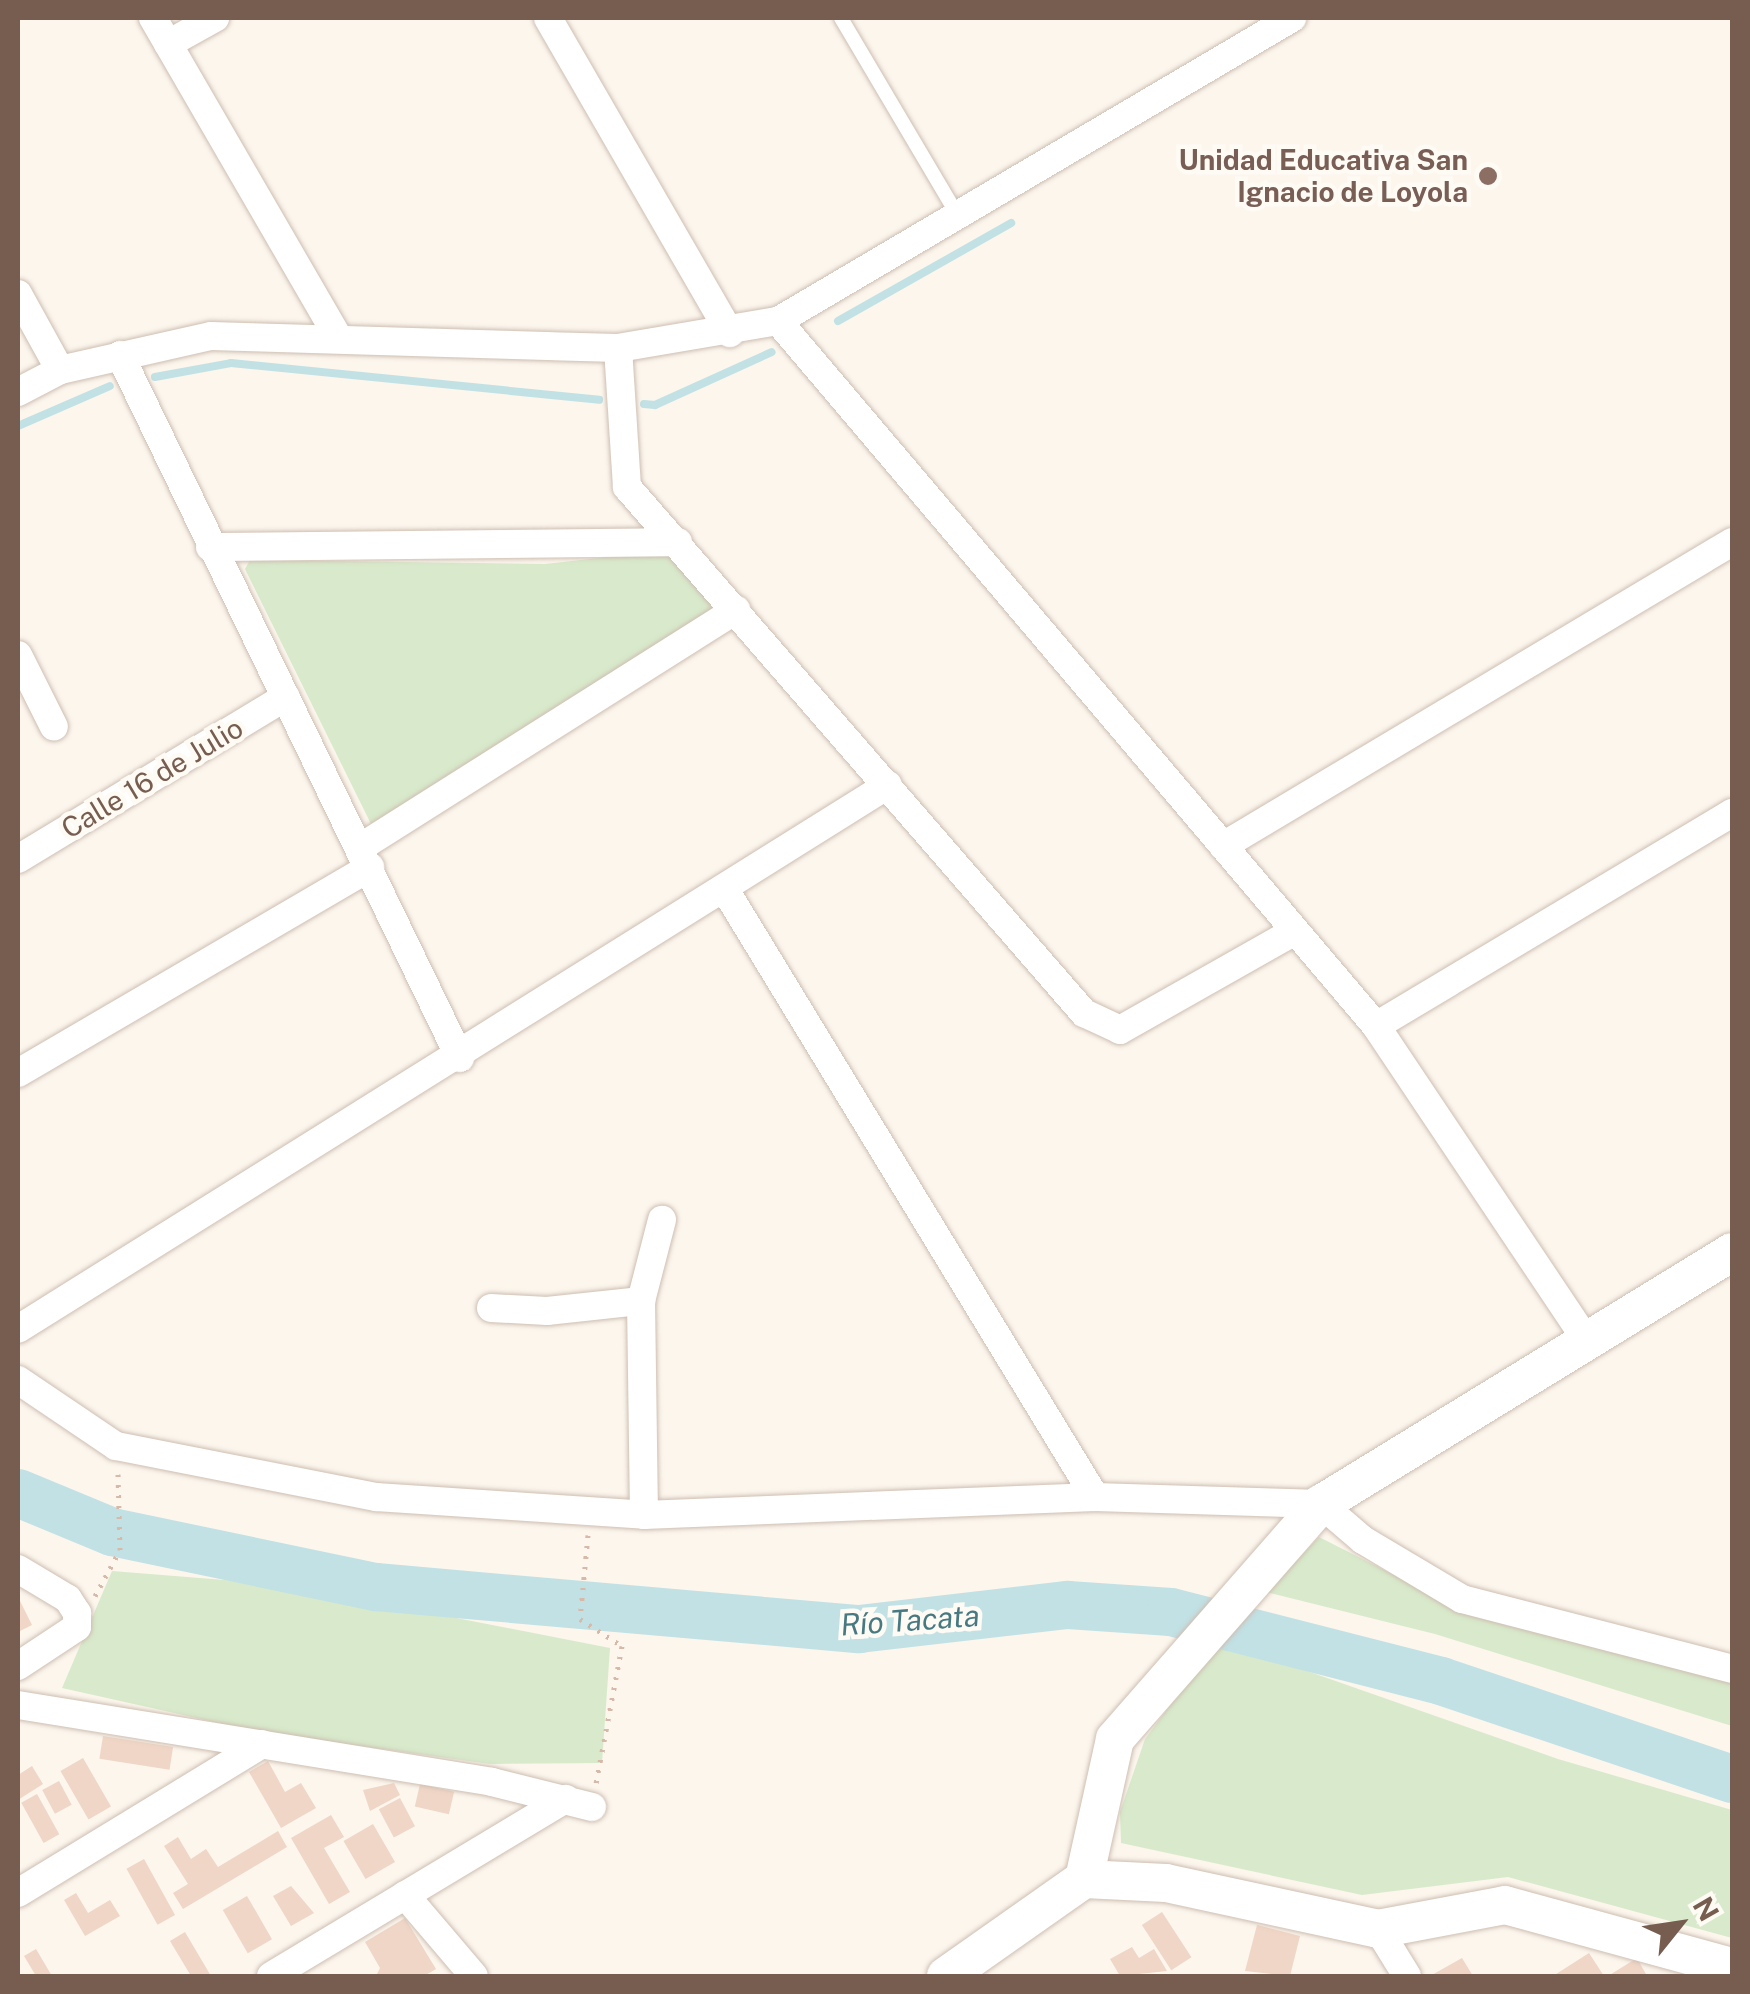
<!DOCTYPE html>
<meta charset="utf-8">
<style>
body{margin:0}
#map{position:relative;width:1750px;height:1994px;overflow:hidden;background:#fcf6ed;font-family:"Public Sans",sans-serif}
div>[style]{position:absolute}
.green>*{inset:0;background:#d8eacb}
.stream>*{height:8px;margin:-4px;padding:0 4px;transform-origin:4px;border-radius:4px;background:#c1e1e5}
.river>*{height:48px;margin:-24px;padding:0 24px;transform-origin:24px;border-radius:24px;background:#c1e1e5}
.building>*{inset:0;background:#f0d6c6;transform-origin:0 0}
.path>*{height:5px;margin-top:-2.5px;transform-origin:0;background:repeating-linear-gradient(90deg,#d6b9a8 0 2.5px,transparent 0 10.5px)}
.roads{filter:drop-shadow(0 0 2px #cebeb2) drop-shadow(0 0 2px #cebeb2)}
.lane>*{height:14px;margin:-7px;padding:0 7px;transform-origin:7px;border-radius:7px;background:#fff}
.street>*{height:28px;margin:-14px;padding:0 14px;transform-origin:14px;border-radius:14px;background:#fff}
.secondary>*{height:38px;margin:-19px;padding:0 19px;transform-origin:19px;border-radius:19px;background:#fff}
.dots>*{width:28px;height:28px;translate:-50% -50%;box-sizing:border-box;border:5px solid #fefaf4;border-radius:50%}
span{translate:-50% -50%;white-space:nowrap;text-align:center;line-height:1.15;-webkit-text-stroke:9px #fefaf4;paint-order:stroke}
.education-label{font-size:28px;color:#785e54;font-weight:700}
.right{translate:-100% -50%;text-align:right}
.street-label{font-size:28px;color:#775d50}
.water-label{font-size:30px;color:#477982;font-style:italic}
.frame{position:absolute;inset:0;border:20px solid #775d50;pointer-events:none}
.north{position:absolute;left:1630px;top:1874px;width:100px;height:100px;-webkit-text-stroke:8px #fefaf4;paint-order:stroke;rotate:60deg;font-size:28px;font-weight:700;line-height:40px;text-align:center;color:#775d50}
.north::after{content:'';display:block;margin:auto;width:35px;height:45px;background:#775d50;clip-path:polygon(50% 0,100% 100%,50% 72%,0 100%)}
</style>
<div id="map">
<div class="green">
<div style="clip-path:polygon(670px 550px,718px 605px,371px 824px,245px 569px,250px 560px,545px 564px)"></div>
<div style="clip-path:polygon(1319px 1537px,1457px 1607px,1732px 1681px,1732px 1726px,1435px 1634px,1266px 1592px)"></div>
<div style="clip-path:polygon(112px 1571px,287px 1585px,610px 1648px,602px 1763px,490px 1764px,259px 1732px,62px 1688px)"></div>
<div style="clip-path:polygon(1219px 1640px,1558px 1759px,1732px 1810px,1732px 1938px,1508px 1877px,1362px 1895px,1121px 1843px,1120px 1812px,1145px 1739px)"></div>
</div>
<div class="stream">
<div style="left:838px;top:321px;width:199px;rotate:-29.5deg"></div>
<div style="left:155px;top:377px;width:77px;rotate:-10.4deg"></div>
<div style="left:231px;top:363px;width:370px;rotate:5.7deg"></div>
<div style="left:644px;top:404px;width:11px;rotate:5deg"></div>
<div style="left:655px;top:405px;width:128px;rotate:-24.4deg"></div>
<div style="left:18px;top:426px;width:100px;rotate:-23.5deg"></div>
</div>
<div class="river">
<div style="left:18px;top:1493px;width:102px;rotate:22.5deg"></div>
<div style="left:112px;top:1532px;width:270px;rotate:11.8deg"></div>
<div style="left:376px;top:1587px;width:485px;rotate:5deg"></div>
<div style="left:859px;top:1629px;width:210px;rotate:-6.6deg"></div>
<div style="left:1068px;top:1605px;width:103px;rotate:3.9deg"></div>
<div style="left:1171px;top:1612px;width:279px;rotate:14.3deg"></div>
<div style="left:1441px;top:1681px;width:307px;rotate:18.6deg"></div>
</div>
<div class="building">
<div style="clip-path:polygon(18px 1597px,32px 1625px,18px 1632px)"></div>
<div style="left:103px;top:1736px;width:71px;height:23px;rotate:9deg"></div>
<div style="left:83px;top:1758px;width:56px;height:26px;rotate:60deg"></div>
<div style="clip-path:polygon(268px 1761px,285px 1792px,301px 1783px,316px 1808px,281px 1828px,249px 1772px)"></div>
<div style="clip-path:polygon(32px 1766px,43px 1784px,18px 1800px,18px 1775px)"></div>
<div style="left:59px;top:1781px;width:27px;height:19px;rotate:62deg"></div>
<div style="clip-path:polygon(394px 1783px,400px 1795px,370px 1811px,363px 1790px)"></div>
<div style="left:420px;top:1784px;width:35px;height:23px;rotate:13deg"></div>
<div style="left:37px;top:1794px;width:46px;height:18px;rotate:61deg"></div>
<div style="left:400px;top:1798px;width:32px;height:24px;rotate:62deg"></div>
<div style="clip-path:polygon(331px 1815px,344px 1837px,324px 1848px,350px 1892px,329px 1904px,291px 1838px)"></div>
<div style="left:373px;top:1824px;width:44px;height:34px;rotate:60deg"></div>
<div style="clip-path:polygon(278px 1831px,287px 1847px,183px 1909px,173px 1893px,188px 1884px,164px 1846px,178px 1837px,191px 1859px,206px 1849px,218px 1867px)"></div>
<div style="left:144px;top:1859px;width:64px;height:20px;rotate:61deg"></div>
<div style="clip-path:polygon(291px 1886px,314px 1913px,291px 1926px,273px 1896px)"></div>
<div style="clip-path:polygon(76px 1893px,88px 1913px,110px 1900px,120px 1916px,85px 1936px,64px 1900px)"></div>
<div style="left:247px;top:1896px;width:50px;height:28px;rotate:60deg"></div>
<div style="left:1162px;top:1912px;width:54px;height:24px;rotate:57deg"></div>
<div style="clip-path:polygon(405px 1918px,436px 1969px,424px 1976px,376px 1976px,380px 1968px,365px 1942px)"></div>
<div style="clip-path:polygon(1257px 1925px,1300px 1936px,1290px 1976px,1245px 1971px)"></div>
<div style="clip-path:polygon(185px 1932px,211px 1976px,191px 1976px,170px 1941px)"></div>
<div style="clip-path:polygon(1132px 1947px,1139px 1958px,1154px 1949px,1167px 1971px,1120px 1976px,1110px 1959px)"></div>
<div style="clip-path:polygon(36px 1949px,52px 1976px,36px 1976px,24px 1956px)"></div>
<div style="clip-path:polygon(1589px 1953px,1604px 1976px,1553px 1976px)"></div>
<div style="clip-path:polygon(1462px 1958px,1473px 1976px,1430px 1976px)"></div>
<div style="clip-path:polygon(1637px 1958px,1647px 1976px,1608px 1976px)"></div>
</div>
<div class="path">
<div style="left:588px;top:1535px;width:84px;rotate:95.4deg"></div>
<div style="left:580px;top:1619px;width:50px;rotate:32.7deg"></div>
<div style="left:622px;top:1646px;width:140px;rotate:100.7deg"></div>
<div style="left:95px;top:1596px;width:52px;rotate:-61.5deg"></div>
<div style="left:120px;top:1550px;width:76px;rotate:-91.5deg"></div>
</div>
<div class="roads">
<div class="lane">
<div style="left:841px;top:18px;width:230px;rotate:59.4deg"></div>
</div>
<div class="street">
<div style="left:153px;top:18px;width:369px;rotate:59.9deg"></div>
<div style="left:548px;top:18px;width:364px;rotate:60deg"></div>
<div style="left:168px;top:44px;width:54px;rotate:-29deg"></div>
<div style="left:18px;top:294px;width:87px;rotate:61.1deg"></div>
<div style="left:778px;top:321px;width:924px;rotate:49.69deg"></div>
<div style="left:1376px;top:1026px;width:376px;rotate:56.2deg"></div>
<div style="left:618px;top:348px;width:139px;rotate:86.3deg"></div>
<div style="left:627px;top:487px;width:697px;rotate:49.02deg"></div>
<div style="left:1084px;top:1013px;width:40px;rotate:25deg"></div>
<div style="left:1120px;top:1030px;width:201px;rotate:-29.5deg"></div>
<div style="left:120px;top:355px;width:781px;rotate:64.19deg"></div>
<div style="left:18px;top:392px;width:47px;rotate:-27.6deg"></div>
<div style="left:60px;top:370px;width:155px;rotate:-12.7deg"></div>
<div style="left:211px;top:336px;width:407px;rotate:1.7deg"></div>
<div style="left:618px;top:348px;width:162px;rotate:-9.6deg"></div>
<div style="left:778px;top:321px;width:597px;rotate:-30.52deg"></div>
<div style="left:210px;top:547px;width:468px;rotate:-0.6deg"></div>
<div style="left:18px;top:655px;width:80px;rotate:63.4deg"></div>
<div style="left:1223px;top:846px;width:593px;rotate:-30.85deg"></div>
<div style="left:361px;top:847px;width:444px;rotate:-32.3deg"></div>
<div style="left:18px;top:859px;width:313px;rotate:-31.2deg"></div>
<div style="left:724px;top:888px;width:713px;rotate:58.65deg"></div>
<div style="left:1376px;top:1026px;width:415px;rotate:-30.9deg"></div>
<div style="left:18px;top:1073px;width:408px;rotate:-30.3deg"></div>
<div style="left:491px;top:1308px;width:56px;rotate:3.1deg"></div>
<div style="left:547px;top:1311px;width:95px;rotate:-6.1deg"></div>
<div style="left:18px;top:1329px;width:1026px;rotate:-32.02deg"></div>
<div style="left:18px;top:1380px;width:118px;rotate:34deg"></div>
<div style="left:116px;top:1446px;width:265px;rotate:11.1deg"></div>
<div style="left:376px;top:1497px;width:269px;rotate:3.8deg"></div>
<div style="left:644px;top:1515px;width:451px;rotate:-2.3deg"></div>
<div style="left:1095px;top:1497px;width:226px;rotate:1.8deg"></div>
<div style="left:1321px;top:1504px;width:55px;rotate:40.6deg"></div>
<div style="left:1363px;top:1540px;width:115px;rotate:30.8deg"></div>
<div style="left:1462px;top:1599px;width:279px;rotate:14.5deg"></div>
<div style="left:644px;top:1515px;width:214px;rotate:-90.8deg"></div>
<div style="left:641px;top:1301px;width:84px;rotate:-75.5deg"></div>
<div style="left:18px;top:1569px;width:58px;rotate:31deg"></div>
<div style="left:68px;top:1599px;width:17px;rotate:57deg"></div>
<div style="left:77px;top:1613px;width:14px;rotate:90deg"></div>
<div style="left:77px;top:1627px;width:71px;rotate:146.5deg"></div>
<div style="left:18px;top:1705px;width:480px;rotate:9.2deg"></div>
<div style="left:492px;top:1782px;width:103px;rotate:14deg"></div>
<div style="left:18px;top:1893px;width:286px;rotate:-31.4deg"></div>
<div style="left:405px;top:1895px;width:106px;rotate:49.6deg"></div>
<div style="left:1378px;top:1929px;width:55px;rotate:58.3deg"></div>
<div style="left:271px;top:1976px;width:344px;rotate:-31deg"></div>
</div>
<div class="secondary">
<div style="left:1084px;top:1879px;width:82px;rotate:2.8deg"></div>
<div style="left:1166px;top:1883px;width:217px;rotate:12.2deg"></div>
<div style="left:1378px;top:1929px;width:129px;rotate:-10.7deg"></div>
<div style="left:1505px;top:1905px;width:235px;rotate:15.3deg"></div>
<div style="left:946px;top:1976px;width:169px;rotate:-35.1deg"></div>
<div style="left:1084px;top:1879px;width:143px;rotate:-77.5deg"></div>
<div style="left:1115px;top:1739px;width:313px;rotate:-48.8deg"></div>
<div style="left:1321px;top:1504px;width:482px;rotate:-31.5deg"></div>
</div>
</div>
<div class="dots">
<div style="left:1488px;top:176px;background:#8d6e63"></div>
</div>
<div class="education-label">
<span class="right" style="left:1468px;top:176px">Unidad Educativa San<br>Ignacio de Loyola</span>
</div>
<div class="street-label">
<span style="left:152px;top:778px;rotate:-31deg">Calle 16 de Julio</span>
</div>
<div class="water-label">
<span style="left:910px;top:1620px;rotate:-4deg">Río Tacata</span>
</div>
<div class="frame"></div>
<div class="north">N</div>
</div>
